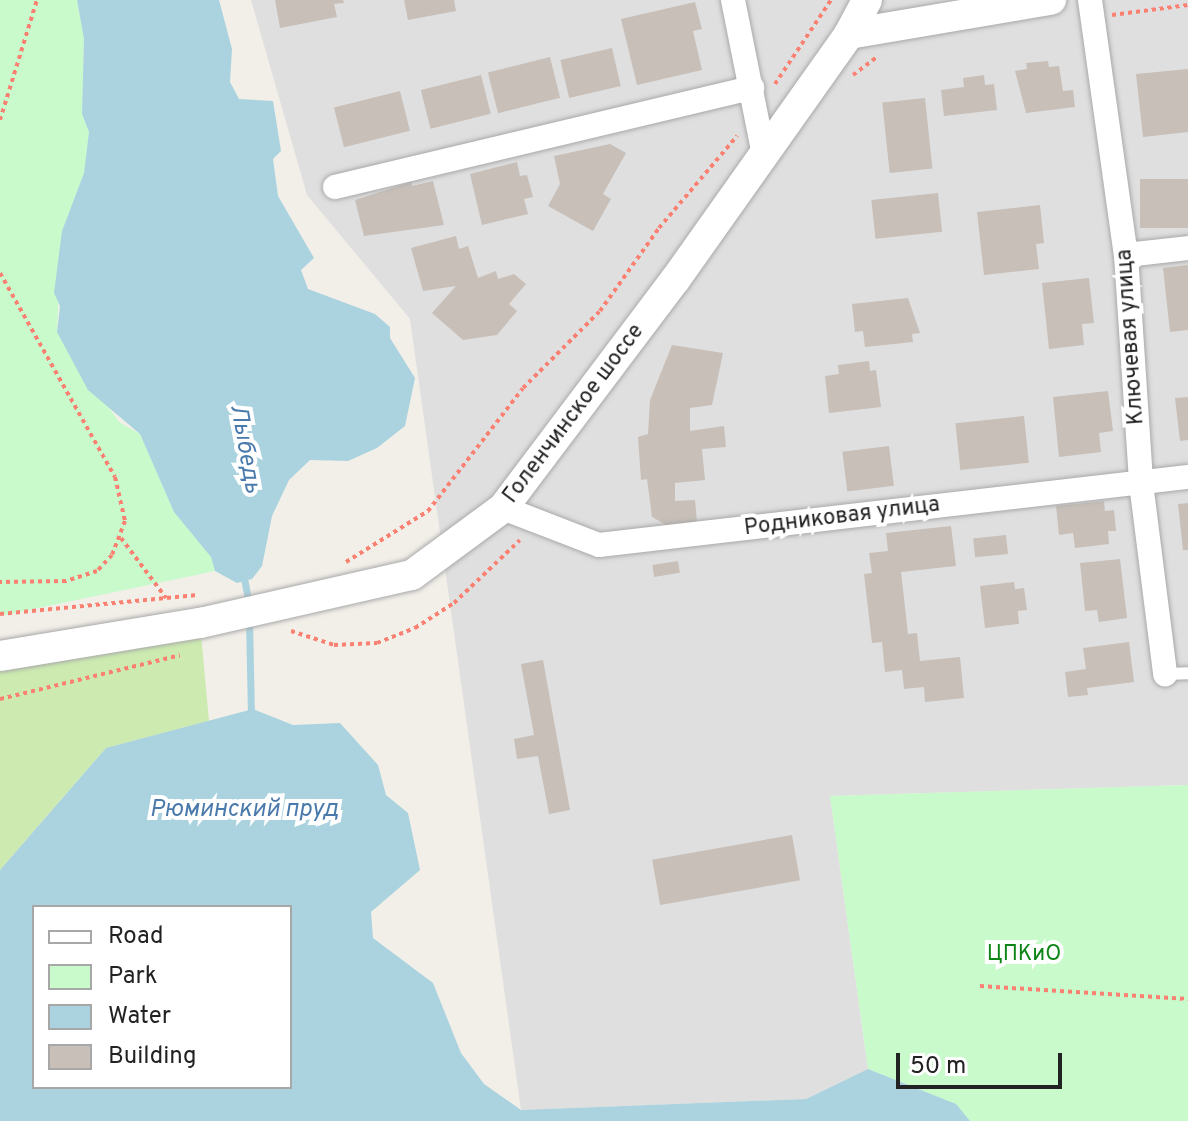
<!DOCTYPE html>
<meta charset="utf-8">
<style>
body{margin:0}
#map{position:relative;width:1188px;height:1121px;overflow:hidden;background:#f2efe9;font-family:Overpass,sans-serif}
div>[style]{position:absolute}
.residential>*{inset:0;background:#e0dfdf}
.grass>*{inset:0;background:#cdebb0}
.park>*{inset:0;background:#c8facc}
.water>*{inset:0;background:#aad3df}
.stream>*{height:7px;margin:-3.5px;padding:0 3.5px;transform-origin:3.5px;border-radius:3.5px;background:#aad3df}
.building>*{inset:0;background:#c7bfb8;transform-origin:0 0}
.path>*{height:4px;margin-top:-2px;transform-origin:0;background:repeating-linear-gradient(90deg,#fa8072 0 4px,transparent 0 8px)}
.roads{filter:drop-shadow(0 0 2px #a9a9a9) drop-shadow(0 0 2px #a9a9a9)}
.service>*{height:12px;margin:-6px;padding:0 6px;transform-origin:6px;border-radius:6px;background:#fff}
.minor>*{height:24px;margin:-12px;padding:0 12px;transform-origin:12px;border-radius:12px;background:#fff}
.tertiary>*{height:30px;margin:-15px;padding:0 15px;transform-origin:15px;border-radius:15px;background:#fff}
span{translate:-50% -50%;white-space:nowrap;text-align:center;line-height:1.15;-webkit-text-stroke:8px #fff;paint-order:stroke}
.street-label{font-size:22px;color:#222}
.park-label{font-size:22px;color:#0c8416}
.water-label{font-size:24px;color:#4a7aab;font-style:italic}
.legend{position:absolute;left:32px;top:905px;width:260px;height:184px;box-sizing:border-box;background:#fff;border:2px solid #a7a7a7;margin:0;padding:10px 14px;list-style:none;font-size:24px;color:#222}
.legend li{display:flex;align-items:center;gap:16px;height:40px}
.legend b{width:40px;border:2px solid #a7a7a7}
.scale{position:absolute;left:896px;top:1053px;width:166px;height:36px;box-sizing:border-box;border:4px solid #222;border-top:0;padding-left:10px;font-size:24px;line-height:28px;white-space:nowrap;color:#222;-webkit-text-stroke:6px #fff;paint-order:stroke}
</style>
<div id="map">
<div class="residential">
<div style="clip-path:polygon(251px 0,1188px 0,1188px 785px,830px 796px,868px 1069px,806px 1099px,521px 1110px,410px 319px,307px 195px)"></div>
</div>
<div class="grass">
<div style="clip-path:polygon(200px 623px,209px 721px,106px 748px,0 870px,0 656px)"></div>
</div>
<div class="park">
<div style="clip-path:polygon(0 0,77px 0,84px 39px,82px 114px,89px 132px,84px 173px,62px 231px,57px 332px,119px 422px,140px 434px,174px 512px,211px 557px,215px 571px,0 616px)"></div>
<div style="clip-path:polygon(1188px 785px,1188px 1121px,970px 1121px,956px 1104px,868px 1069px,830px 796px)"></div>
</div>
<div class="water">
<div style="clip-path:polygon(77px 0,219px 0,232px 49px,230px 82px,239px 99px,273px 101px,281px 151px,273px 159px,278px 196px,314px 258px,301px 270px,308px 289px,375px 314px,390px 327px,390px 338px,415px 378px,405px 426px,377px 448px,348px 461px,310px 460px,289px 480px,272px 516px,262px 566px,252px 579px,237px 583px,215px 571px,211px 557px,174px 512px,140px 434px,88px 390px,57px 332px,60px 306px,54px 293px,62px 231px,84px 173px,89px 132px,82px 114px,84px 39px)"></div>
<div style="clip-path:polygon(evenodd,253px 709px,293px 725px,340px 723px,378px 765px,386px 795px,408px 813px,420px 870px,371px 912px,373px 938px,433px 983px,461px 1053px,484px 1084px,521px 1110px,806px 1099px,868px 1069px,956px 1104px,970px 1121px,0 1121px,0 870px,106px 748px,253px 709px,290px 907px,290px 1087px,34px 1087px,34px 907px,290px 907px)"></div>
</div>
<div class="stream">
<div style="left:243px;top:573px;width:31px;rotate:79deg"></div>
<div style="left:249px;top:620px;width:95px;rotate:88.8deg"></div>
</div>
<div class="building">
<div style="clip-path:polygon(275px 0,343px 0,344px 3px,334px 4px,337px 17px,280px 28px)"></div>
<div style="clip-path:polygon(404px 0,454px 0,456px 11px,408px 20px)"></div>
<div style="clip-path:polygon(695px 2px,702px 29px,693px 31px,702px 70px,637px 85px,621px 19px)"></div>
<div style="left:612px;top:48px;width:39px;height:53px;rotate:77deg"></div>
<div style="left:550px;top:57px;width:42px;height:64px;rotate:76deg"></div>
<div style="clip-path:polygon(1048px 61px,1049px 67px,1059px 66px,1063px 91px,1073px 90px,1075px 107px,1026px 113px,1015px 71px,1027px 69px,1026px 63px)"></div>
<div style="clip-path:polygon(1188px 69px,1188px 132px,1143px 137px,1136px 74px)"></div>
<div style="left:481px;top:75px;width:40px;height:62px;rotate:76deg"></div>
<div style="clip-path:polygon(984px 75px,985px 85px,994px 84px,997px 110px,944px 116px,941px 90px,964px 87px,963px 78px)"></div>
<div style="left:400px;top:91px;width:41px;height:68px;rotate:76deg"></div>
<div style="left:925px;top:98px;width:71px;height:43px;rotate:84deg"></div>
<div style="clip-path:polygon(610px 144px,626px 153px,603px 194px,611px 199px,593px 231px,548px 206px,560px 184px,554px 156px)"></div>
<div style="clip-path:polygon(517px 162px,520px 176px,527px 175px,533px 197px,524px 199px,528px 214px,482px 225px,470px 174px)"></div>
<div style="left:1188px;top:179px;width:49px;height:48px;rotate:90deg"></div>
<div style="clip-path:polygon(433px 181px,444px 225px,364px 236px,355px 200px,411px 182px,412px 186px)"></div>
<div style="left:938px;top:193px;width:39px;height:67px;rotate:84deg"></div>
<div style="clip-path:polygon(1040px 205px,1044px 243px,1036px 244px,1039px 269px,984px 275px,977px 212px)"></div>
<div style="clip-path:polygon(456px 236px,459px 249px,468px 246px,478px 278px,496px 271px,498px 279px,514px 274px,526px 284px,509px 304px,517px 311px,497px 335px,463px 340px,432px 313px,456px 286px,423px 291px,411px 248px)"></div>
<div style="clip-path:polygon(1188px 265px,1188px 330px,1170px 332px,1163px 268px)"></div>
<div style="clip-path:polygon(1089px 278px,1094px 323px,1082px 324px,1084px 345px,1049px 349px,1042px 283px)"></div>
<div style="clip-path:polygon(908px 298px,920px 333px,912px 334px,913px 342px,865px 347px,863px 331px,855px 332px,852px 304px)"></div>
<div style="clip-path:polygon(672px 345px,723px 353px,712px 405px,690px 408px,690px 431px,724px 426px,726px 447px,702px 449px,705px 480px,675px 483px,675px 501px,695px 500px,697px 522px,666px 525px,652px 517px,647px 479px,641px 480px,638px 437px,648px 434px,650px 400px)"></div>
<div style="clip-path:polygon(869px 361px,870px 371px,876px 370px,881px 407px,829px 413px,825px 376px,839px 374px,838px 365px)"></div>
<div style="clip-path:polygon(1108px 391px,1113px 431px,1099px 433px,1101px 452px,1059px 457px,1053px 397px)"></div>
<div style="clip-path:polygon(1188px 397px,1188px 440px,1180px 441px,1175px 398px)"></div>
<div style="left:1024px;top:416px;width:47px;height:69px;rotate:84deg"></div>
<div style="left:889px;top:446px;width:40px;height:47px;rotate:83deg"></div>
<div style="clip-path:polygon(1104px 501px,1105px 511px,1114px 510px,1116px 531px,1108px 531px,1109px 544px,1075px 548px,1073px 533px,1059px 535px,1056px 506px)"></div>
<div style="clip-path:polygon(1188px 503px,1188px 550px,1183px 550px,1178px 504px)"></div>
<div style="clip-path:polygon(951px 526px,956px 566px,901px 572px,908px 634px,917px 633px,920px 661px,960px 657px,964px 698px,925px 702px,924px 687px,904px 689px,902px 670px,885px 672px,882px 642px,872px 643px,864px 574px,872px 573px,869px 553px,888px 551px,886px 533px)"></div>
<div style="left:1006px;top:535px;width:19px;height:33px;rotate:84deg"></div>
<div style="clip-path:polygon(1120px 559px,1127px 618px,1099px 622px,1097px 610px,1085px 611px,1080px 563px)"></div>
<div style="left:678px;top:561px;width:12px;height:26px;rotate:81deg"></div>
<div style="clip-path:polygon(1014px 582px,1015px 589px,1024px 588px,1027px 610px,1018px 611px,1019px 624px,985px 628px,980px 586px)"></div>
<div style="clip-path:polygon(1129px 642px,1134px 682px,1087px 688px,1088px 695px,1068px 697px,1065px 672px,1086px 669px,1083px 648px)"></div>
<div style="clip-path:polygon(543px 660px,570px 810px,549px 814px,538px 756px,517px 759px,514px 739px,534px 735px,521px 664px)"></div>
<div style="left:792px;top:835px;width:46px;height:142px;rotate:80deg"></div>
</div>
<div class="path">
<div style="left:1112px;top:15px;width:77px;rotate:-7.5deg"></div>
<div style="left:853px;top:75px;width:31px;rotate:-37deg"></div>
<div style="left:775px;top:84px;width:101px;rotate:-56.3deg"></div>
<div style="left:0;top:120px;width:126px;rotate:-72.9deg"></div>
<div style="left:0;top:273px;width:234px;rotate:60.6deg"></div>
<div style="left:115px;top:477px;width:45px;rotate:77.2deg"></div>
<div style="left:125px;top:521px;width:36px;rotate:111deg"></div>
<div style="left:112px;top:555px;width:22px;rotate:133deg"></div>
<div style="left:97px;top:571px;width:33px;rotate:162deg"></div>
<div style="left:66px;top:581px;width:66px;rotate:179.1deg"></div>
<div style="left:121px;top:538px;width:75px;rotate:53.1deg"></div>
<div style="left:346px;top:562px;width:97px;rotate:-31.9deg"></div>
<div style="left:428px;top:511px;width:155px;rotate:-52.3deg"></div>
<div style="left:523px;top:388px;width:109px;rotate:-45deg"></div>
<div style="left:600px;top:311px;width:102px;rotate:-54.6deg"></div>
<div style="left:659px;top:228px;width:121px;rotate:-49.7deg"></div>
<div style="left:0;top:614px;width:198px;rotate:-5.5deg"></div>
<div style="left:291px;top:631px;width:45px;rotate:18deg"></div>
<div style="left:334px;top:645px;width:43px;rotate:-2.7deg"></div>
<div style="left:377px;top:643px;width:41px;rotate:-21.5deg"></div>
<div style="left:415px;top:628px;width:46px;rotate:-32.7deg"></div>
<div style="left:454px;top:603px;width:91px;rotate:-43.7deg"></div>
<div style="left:0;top:699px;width:185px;rotate:-13.7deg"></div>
<div style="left:980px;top:986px;width:208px;rotate:3.6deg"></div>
</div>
<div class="roads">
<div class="service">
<div style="left:1165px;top:674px;width:23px;rotate:-2deg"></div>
</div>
<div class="minor">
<div style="left:733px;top:0;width:153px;rotate:78.7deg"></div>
<div style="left:1090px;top:0;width:258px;rotate:82deg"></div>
<div style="left:1126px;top:255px;width:228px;rotate:86.2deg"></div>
<div style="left:1141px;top:483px;width:193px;rotate:82.8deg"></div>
<div style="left:335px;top:187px;width:429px;rotate:-13.4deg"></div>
<div style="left:1126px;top:255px;width:62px;rotate:-6.4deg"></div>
<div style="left:503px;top:508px;width:103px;rotate:21.1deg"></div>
<div style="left:599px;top:545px;width:593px;rotate:-6.59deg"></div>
</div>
<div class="tertiary">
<div style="left:849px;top:34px;width:205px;rotate:-9.6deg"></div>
<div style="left:0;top:656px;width:203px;rotate:-9.4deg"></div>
<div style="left:200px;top:623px;width:217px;rotate:-12.8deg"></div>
<div style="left:412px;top:575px;width:113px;rotate:-36.4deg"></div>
<div style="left:503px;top:508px;width:286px;rotate:-53deg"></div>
<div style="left:675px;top:280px;width:301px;rotate:-54.7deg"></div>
<div style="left:849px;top:34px;width:38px;rotate:-62deg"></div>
</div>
</div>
<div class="street-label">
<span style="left:1131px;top:337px;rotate:-94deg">Ключевая улица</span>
<span style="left:574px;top:414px;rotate:-53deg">Голенчинское шоссе</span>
<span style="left:842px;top:517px;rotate:-7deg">Родниковая улица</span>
</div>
<div class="park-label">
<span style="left:1024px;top:955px">ЦПКиО</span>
</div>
<div class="water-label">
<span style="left:244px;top:449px;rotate:80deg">Лыбедь</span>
<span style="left:244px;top:811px">Рюминский пруд</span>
</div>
<ul class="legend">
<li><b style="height:10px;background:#fff"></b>Road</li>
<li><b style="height:22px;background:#c8facc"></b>Park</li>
<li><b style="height:22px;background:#aad3df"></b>Water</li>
<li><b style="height:22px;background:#c7bfb8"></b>Building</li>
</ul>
<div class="scale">50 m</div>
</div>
